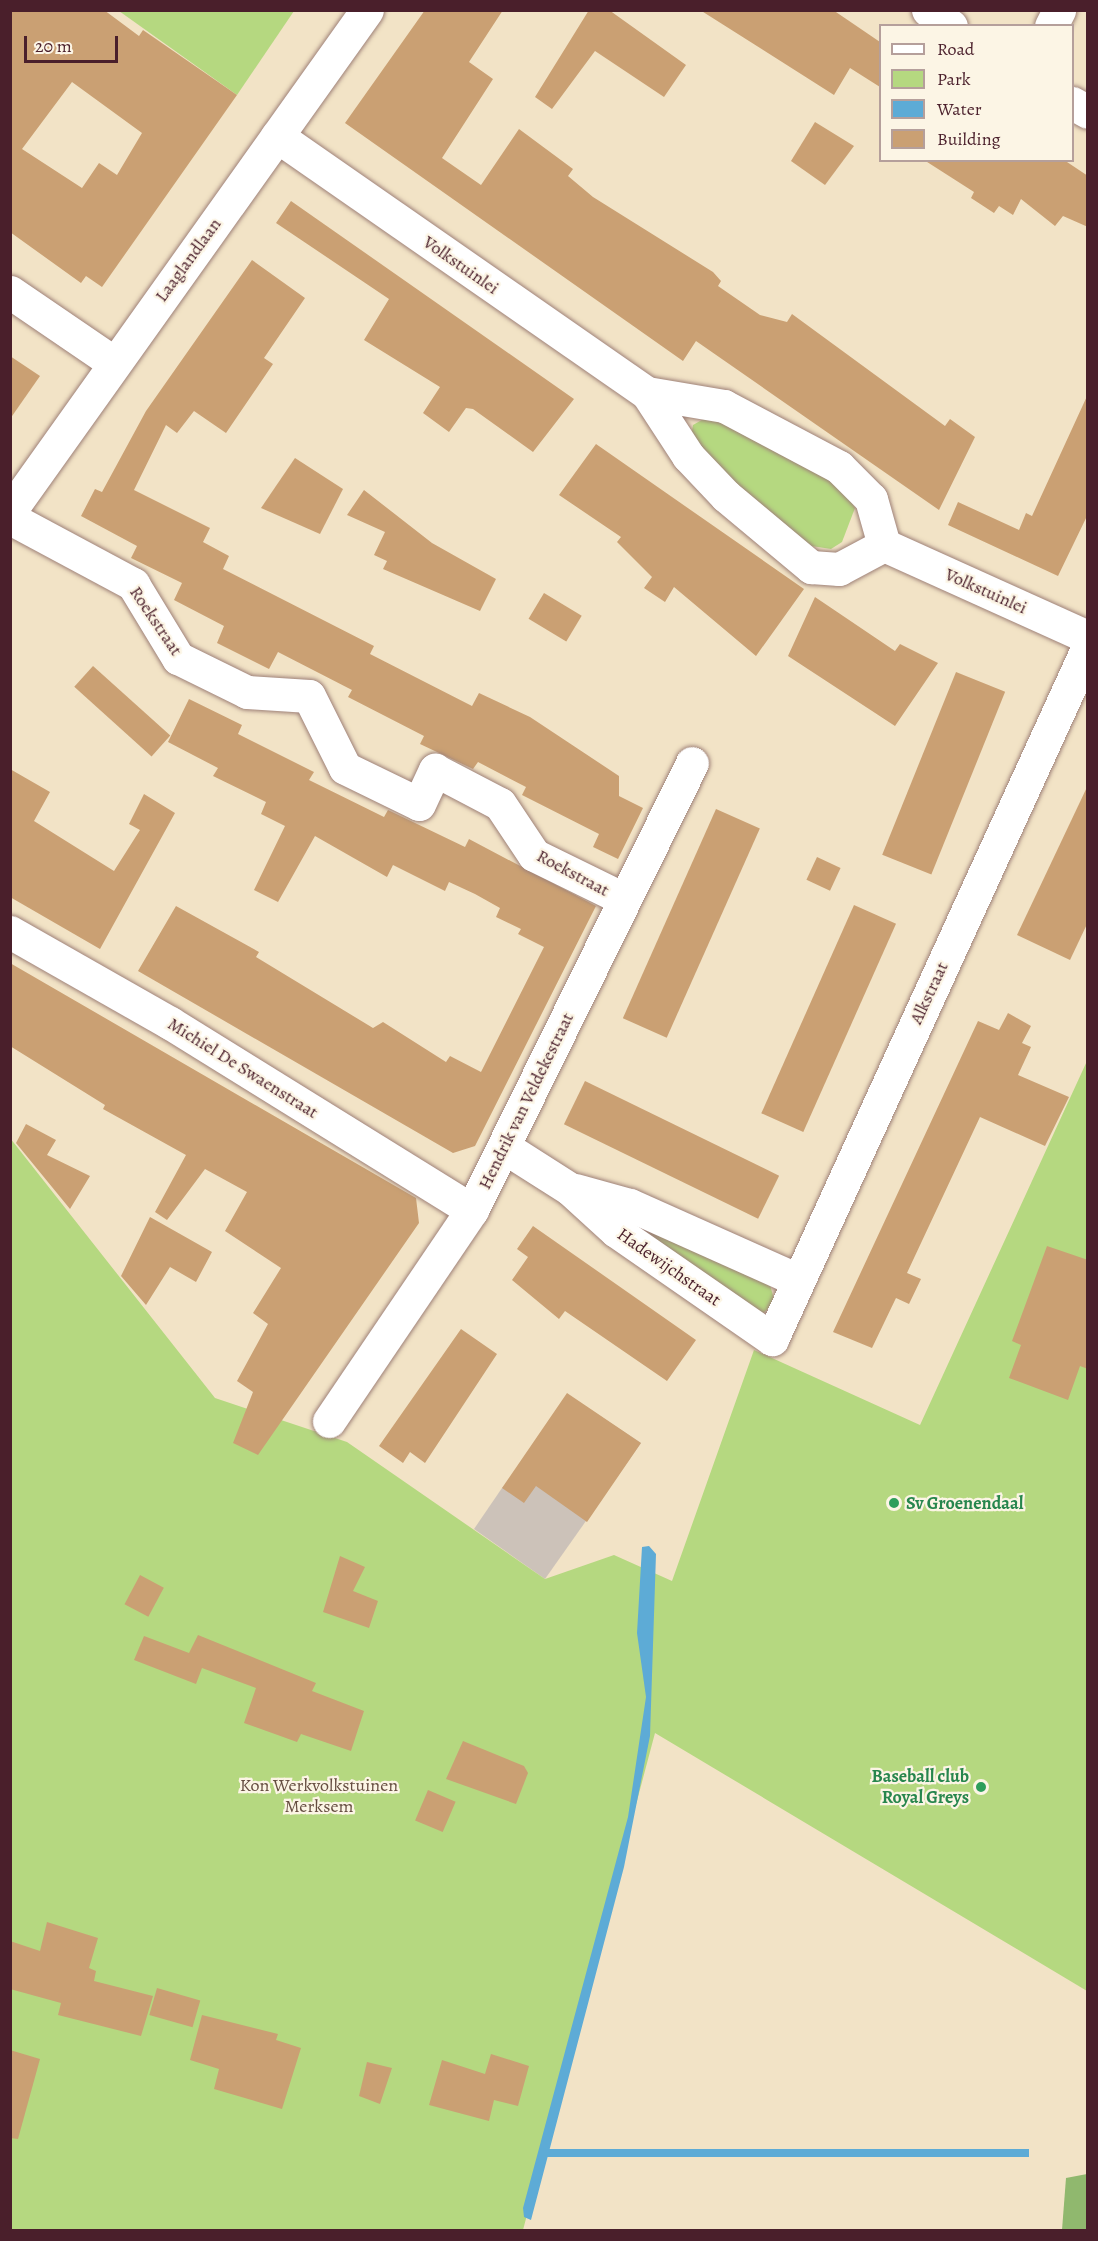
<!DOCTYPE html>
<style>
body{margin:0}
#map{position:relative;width:1098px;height:2241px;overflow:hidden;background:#f2e3c6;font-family:Alegreya,serif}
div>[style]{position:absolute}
.industrial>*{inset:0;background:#ccc2b9}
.green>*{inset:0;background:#b5d880}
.forest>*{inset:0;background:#90b86e}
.water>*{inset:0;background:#5dabd6;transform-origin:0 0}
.building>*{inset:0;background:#caa073;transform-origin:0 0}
.roads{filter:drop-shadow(0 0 2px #9e8178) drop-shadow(0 0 2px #9e8178)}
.minor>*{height:33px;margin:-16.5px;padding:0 16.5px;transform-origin:16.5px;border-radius:16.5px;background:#fff}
.dots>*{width:16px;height:16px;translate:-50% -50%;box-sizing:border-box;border:3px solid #fcf5e5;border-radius:50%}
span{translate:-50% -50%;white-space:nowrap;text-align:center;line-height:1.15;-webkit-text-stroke:4.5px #fcf5e5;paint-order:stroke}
.street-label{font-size:18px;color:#4a1f2b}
.leisure-label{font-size:18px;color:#27864d;font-weight:700}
.left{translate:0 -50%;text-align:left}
.right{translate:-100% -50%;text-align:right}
.park-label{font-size:18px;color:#654d40}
.frame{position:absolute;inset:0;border:12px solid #4a1f2b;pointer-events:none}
.legend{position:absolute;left:879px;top:24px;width:195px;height:138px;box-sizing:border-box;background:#fcf5e5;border:2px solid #b59f9b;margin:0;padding:8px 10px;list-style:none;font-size:18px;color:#4a1f2b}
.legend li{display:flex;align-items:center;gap:12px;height:30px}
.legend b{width:30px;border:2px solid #b59f9b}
.scale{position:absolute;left:24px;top:36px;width:94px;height:27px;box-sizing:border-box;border:3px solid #4a1f2b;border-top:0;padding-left:8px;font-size:18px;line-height:21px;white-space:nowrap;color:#4a1f2b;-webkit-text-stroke:4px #fcf5e5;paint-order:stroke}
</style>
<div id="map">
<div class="industrial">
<div style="clip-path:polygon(582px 1404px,641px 1443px,545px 1579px,474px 1529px,502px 1488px)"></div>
</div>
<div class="green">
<div style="clip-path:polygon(119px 11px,294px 11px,237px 95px)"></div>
<div style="clip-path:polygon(707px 417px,729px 421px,840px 484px,855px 508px,842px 542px,831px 549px,805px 545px,715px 467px,691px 437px,693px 425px)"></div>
<div style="clip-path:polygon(1087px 1061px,1087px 1991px,655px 1733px,523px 2230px,11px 2230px,10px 1138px,215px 1398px,347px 1442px,545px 1579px,614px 1555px,672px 1581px,754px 1350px,920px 1425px)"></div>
<div style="clip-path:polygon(626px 1219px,770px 1285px,774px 1299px,769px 1308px,762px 1314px)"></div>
</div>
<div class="forest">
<div style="clip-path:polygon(1087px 2174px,1087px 2230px,1062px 2230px,1066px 2178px)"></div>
</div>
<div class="water">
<div style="clip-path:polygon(649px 1546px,656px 1554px,650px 1736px,624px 1867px,531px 2220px,524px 2217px,523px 2208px,628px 1817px,646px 1697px,637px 1633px,642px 1547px)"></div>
<div style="left:1029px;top:2149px;width:8px;height:486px;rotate:90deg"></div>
</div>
<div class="building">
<div style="clip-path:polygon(evenodd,10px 10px,104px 10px,139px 36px,143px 30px,237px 95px,102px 287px,86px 276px,81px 283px,10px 232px,10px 10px,72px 82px,142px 133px,117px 175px,99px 163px,82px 188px,22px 149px,72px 82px)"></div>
<div style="clip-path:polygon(425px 10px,503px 10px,469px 62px,493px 79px,442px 158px,481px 185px,519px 129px,573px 169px,568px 176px,593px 197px,713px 272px,721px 281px,718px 286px,760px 315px,787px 322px,792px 314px,945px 426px,950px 419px,975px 437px,939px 510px,696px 341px,683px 361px,345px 123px)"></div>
<div style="clip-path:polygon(589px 10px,609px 10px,686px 65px,664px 97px,595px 51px,552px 109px,535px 97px)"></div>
<div style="clip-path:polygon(700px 10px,833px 10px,880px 42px,880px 87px,850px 68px,834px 95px)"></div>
<div style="clip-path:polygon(815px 122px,854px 146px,825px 185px,791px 161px)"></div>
<div style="clip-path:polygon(924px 160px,1064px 160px,1088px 176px,1088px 227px,1063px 216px,1055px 226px,1021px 199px,1013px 215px,999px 206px,994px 213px,971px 198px,974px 192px)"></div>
<div style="clip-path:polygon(291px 201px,574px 399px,533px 452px,473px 409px,466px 408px,449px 432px,423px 413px,440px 387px,364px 340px,389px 299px,276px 223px)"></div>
<div style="clip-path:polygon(252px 260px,305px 298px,264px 358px,273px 364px,226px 433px,194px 411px,177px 433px,166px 425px,134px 490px,210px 528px,203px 542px,229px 556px,223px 569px,374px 646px,370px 654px,472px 706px,479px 693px,530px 717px,619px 776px,619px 796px,643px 808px,618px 859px,593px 847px,599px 834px,522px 795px,526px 787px,478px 762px,473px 769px,420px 744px,424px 736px,348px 697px,352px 690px,278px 652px,269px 669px,217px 643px,224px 626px,174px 600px,182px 583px,131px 558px,137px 546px,81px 516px,95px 489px,102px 492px,146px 411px)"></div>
<div style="clip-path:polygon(10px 356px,40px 376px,10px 419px)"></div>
<div style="clip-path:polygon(1088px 394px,1088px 514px,1058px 576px,948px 525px,958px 502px,1019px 530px,1026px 513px,1032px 516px)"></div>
<div style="clip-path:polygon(596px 444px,804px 589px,756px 656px,674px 587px,665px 602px,644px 588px,652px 577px,617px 542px,621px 537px,559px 495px)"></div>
<div style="clip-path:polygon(295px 458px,343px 489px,320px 534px,261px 508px)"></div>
<div style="clip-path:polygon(364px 490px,432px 543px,496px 579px,480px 611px,383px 569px,387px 561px,374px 555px,385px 532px,347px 515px)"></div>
<div style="left:544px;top:593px;width:44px;height:30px;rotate:31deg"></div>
<div style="clip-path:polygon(815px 597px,895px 651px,900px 644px,938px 663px,895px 726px,788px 656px)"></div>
<div style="left:93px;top:666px;width:104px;height:28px;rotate:42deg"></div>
<div style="left:956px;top:672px;width:53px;height:197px;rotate:22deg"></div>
<div style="clip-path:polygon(189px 699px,242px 725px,238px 734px,314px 772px,309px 780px,384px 817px,388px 810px,465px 847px,469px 839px,596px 906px,475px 1146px,453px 1153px,138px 971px,176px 906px,259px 952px,256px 957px,373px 1028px,383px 1022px,446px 1062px,450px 1056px,481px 1072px,544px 947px,518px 934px,521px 929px,496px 917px,500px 908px,475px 894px,449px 882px,445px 891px,393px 865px,387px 877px,315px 836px,278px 902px,254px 890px,285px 826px,261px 814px,266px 802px,213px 776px,218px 768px,168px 742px)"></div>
<div style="clip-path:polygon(10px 769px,50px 792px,34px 821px,114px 871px,140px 830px,129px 824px,144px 794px,175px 813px,100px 949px,10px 897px)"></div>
<div style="clip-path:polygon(1088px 785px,1088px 922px,1070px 960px,1017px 935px)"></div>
<div style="left:716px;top:809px;width:48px;height:229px;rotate:24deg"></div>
<div style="left:817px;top:857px;width:26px;height:25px;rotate:25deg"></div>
<div style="left:854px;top:905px;width:46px;height:228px;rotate:24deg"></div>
<div style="clip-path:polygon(10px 963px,416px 1198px,419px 1223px,258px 1455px,233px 1443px,253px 1392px,237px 1381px,268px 1324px,253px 1313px,281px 1268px,225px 1231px,247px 1192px,205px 1169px,167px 1220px,155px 1212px,186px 1155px,103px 1109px,105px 1105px,10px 1046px)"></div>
<div style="clip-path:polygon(1008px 1013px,1031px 1026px,1022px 1043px,1031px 1047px,1018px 1075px,1069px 1097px,1045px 1146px,980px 1117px,907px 1273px,921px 1279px,909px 1304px,896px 1298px,872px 1348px,833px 1332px,978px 1021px,999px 1030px)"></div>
<div style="left:585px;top:1081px;width:216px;height:48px;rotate:26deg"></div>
<div style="clip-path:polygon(26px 1124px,56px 1140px,47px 1155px,90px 1176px,70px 1209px,16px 1143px)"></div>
<div style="clip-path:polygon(150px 1217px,212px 1252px,196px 1282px,170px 1267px,146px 1305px,121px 1276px)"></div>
<div style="clip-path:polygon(533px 1226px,696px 1340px,667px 1381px,565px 1311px,559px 1319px,512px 1280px,528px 1257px,517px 1249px)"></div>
<div style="clip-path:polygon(1047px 1246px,1088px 1260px,1088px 1369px,1080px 1366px,1068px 1400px,1009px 1378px,1021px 1345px,1012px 1341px)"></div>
<div style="clip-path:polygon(461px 1329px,497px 1354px,425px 1463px,410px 1452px,403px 1463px,379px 1446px)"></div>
<div style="clip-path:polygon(567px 1393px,641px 1443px,587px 1522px,536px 1486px,524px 1503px,502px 1488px)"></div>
<div style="clip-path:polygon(340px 1556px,365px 1567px,353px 1591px,378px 1601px,369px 1628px,323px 1612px)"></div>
<div style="left:140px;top:1575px;width:27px;height:33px;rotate:28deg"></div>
<div style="clip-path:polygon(198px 1635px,316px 1683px,312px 1691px,364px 1711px,351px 1751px,301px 1734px,297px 1742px,244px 1723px,256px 1688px,202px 1668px,196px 1684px,134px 1660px,144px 1636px,189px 1653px)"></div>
<div style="clip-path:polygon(463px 1741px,524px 1766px,528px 1773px,516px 1804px,446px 1779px)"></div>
<div style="left:428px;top:1790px;width:30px;height:33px;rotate:23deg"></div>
<div style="clip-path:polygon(47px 1922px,98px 1938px,89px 1968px,96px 1971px,94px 1981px,153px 1996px,141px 2036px,58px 2015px,61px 2003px,10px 1989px,10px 1941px,40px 1951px)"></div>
<div style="left:157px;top:1988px;width:45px;height:28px;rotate:16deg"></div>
<div style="clip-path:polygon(202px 2015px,278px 2034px,276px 2040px,301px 2048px,282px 2109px,214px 2089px,219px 2069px,190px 2060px)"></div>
<div style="clip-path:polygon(10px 2050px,40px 2059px,18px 2139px,10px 2138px)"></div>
<div style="clip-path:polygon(491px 2054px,529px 2066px,518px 2106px,494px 2100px,489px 2121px,429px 2105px,442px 2060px,485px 2074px)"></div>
<div style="clip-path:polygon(367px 2062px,392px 2068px,380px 2104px,359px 2096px)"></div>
</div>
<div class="roads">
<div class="minor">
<div style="left:928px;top:10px;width:28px;rotate:35deg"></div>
<div style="left:1051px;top:26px;width:18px;rotate:-63deg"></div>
<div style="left:1072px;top:103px;width:18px;rotate:29deg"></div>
<div style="left:277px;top:136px;width:450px;rotate:34.8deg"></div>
<div style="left:647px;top:393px;width:75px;rotate:56.9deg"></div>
<div style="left:688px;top:456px;width:55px;rotate:46.5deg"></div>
<div style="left:726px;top:496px;width:111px;rotate:39.9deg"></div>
<div style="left:811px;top:567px;width:28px;rotate:4deg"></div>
<div style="left:839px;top:569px;width:51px;rotate:-28.1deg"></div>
<div style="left:10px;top:292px;width:126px;rotate:34.3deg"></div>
<div style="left:647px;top:393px;width:78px;rotate:9.6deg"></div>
<div style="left:724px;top:406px;width:130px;rotate:27.9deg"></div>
<div style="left:839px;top:467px;width:45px;rotate:45deg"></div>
<div style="left:871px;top:499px;width:48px;rotate:74.2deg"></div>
<div style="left:10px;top:511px;width:615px;rotate:-54.53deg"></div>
<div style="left:10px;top:518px;width:140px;rotate:28.2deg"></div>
<div style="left:133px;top:584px;width:87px;rotate:58.7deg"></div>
<div style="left:178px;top:658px;width:77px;rotate:26.2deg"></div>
<div style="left:247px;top:692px;width:62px;rotate:3.7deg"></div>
<div style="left:309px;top:696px;width:80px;rotate:63.4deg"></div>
<div style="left:345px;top:768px;width:82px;rotate:25.9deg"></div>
<div style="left:419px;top:804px;width:38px;rotate:-65deg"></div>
<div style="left:435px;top:770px;width:73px;rotate:27.6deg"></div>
<div style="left:500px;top:804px;width:61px;rotate:56.3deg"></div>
<div style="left:534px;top:855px;width:100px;rotate:26.1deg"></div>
<div style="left:884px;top:545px;width:224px;rotate:24.3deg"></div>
<div style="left:10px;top:932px;width:184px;rotate:29.6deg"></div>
<div style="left:170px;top:1023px;width:355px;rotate:31.8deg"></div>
<div style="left:504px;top:1147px;width:78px;rotate:32.5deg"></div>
<div style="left:570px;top:1189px;width:62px;rotate:42.4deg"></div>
<div style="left:616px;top:1231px;width:190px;rotate:34.7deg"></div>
<div style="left:772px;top:1339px;width:761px;rotate:-65.46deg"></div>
<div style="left:575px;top:1190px;width:57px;rotate:15.3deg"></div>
<div style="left:630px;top:1205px;width:184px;rotate:24.1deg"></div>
<div style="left:329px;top:1421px;width:255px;rotate:-55.9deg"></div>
<div style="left:472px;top:1210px;width:498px;rotate:-63.8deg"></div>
</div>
</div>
<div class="dots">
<div style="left:894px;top:1503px;background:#2e9e5b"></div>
<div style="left:981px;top:1787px;background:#2e9e5b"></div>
</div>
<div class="street-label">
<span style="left:188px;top:260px;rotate:-54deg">Laaglandlaan</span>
<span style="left:461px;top:265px;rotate:35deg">Volkstuinlei</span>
<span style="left:986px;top:591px;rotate:24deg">Volkstuinlei</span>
<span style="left:156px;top:621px;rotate:56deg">Roekstraat</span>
<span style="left:573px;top:873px;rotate:28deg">Roekstraat</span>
<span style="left:929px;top:993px;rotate:-65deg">Alkstraat</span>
<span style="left:243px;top:1068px;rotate:32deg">Michiel De Swaenstraat</span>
<span style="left:526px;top:1101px;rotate:-64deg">Hendrik van Veldekestraat</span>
<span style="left:669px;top:1267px;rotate:35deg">Hadewijchstraat</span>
</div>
<div class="leisure-label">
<span class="left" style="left:906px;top:1503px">Sv Groenendaal</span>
<span class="right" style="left:969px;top:1787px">Baseball club<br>Royal Greys</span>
</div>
<div class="park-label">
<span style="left:319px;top:1796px">Kon Werkvolkstuinen<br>Merksem</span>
</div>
<div class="frame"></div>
<ul class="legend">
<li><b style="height:8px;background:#fff"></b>Road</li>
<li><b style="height:16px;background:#b5d880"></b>Park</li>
<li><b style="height:16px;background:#5dabd6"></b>Water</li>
<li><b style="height:16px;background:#caa073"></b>Building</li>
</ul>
<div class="scale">20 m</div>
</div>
